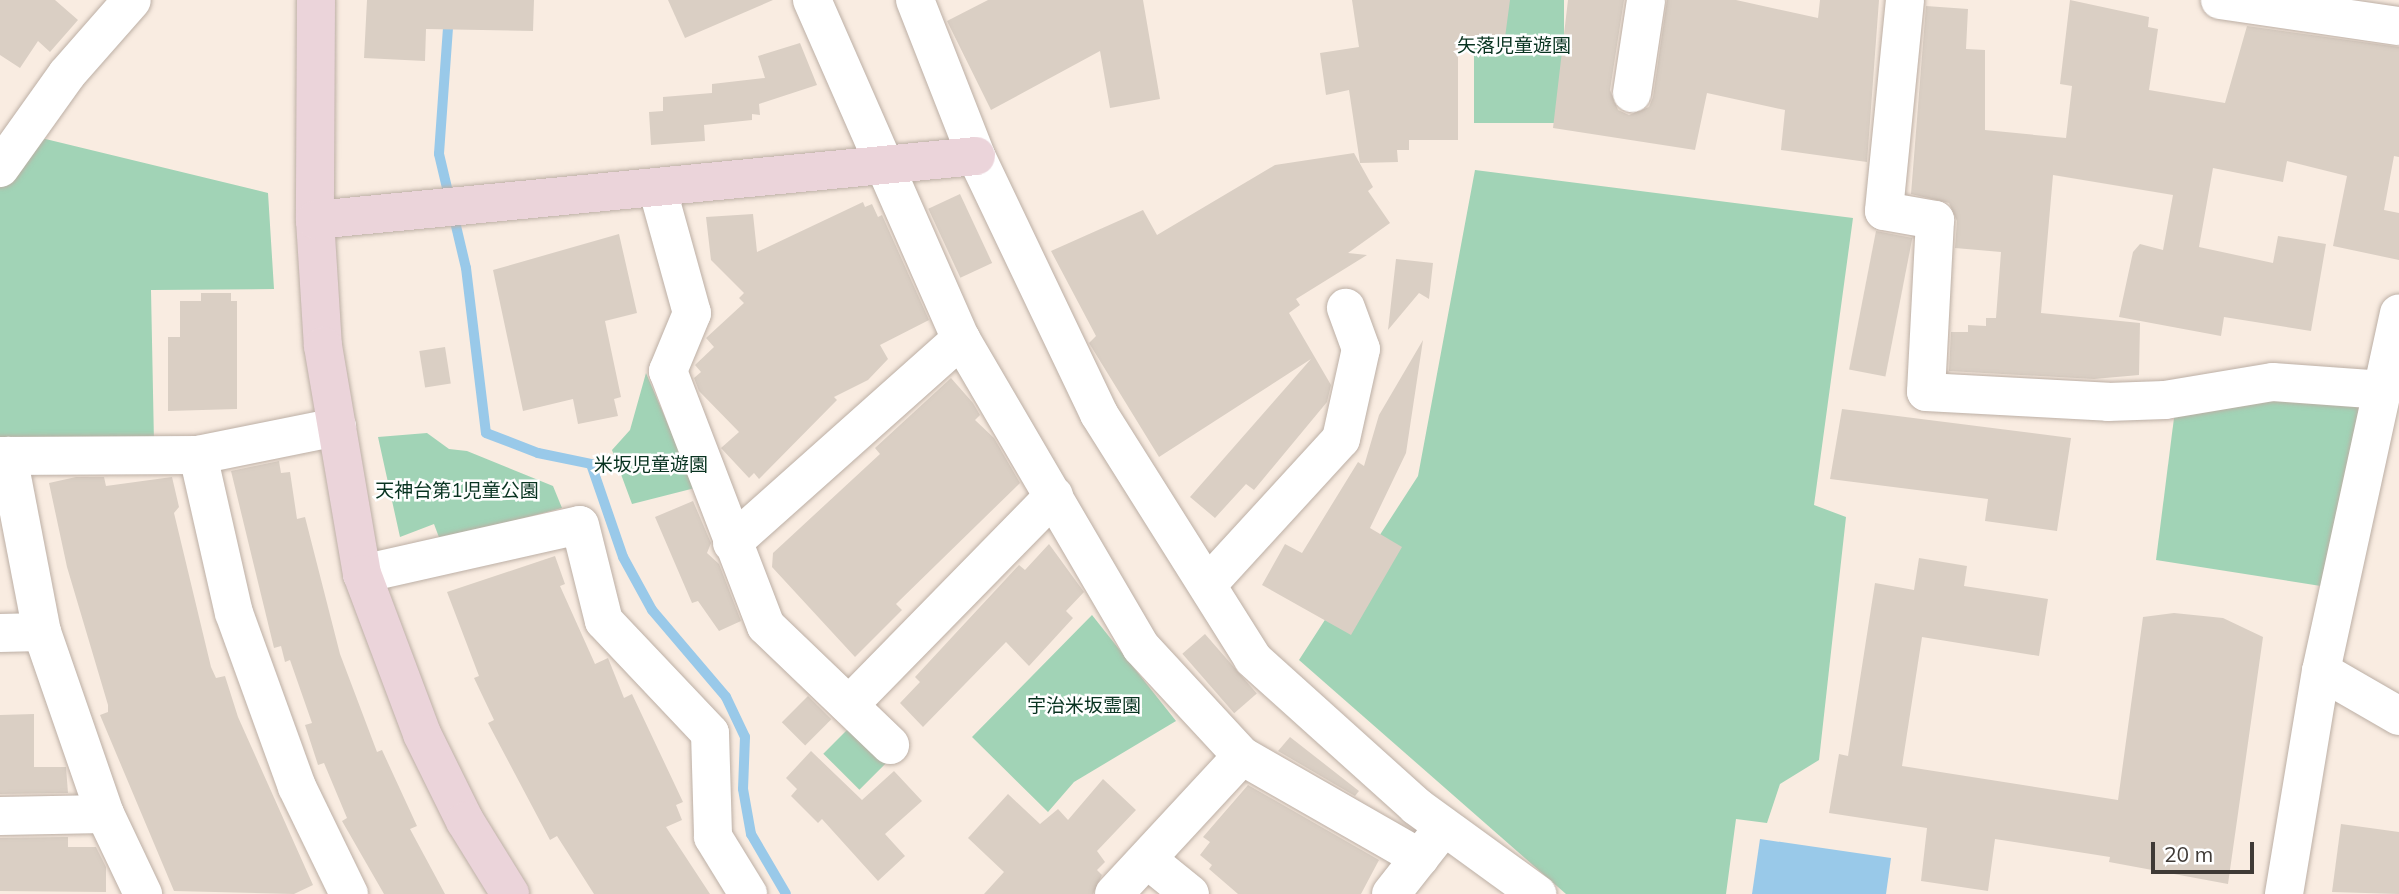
<!DOCTYPE html>
<meta charset="utf-8">
<style>
body{margin:0}
#map{position:relative;width:2399px;height:894px;overflow:hidden;background:#f9ece1;font-family:Mulish,"Noto Sans JP",sans-serif}
div>[style]{position:absolute}
.green>*{inset:0;background:#a1d3b6;transform-origin:0 0}
.water>*{inset:0;background:#99c9e9}
.stream>*{height:10px;margin:-5px;padding:0 5px;transform-origin:5px;border-radius:5px;background:#99c9e9}
.building>*{inset:0;background:#dacfc4;transform-origin:0 0}
.roads{filter:drop-shadow(0 0 2px #bcafa5) drop-shadow(0 0 2px #bcafa5)}
.street>*{height:38px;margin:-19px;padding:0 19px;transform-origin:19px;border-radius:19px;background:#fff}
.secondary>*{height:38px;margin:-19px;padding:0 19px;transform-origin:19px;border-radius:19px;background:#ebd4da}
span{translate:-50% -50%;white-space:nowrap;text-align:center;line-height:1.15;-webkit-text-stroke:5px #fff;paint-order:stroke}
.park-label{font-size:19px;color:#083320}
.scale{position:absolute;left:2151px;top:842px;width:103px;height:32px;box-sizing:border-box;border:4px solid #3f3a36;border-top:0;padding-left:9px;font-size:21px;line-height:24px;white-space:nowrap;color:#3f3a36;-webkit-text-stroke:5px #fff;paint-order:stroke}
</style>
<div id="map">
<div class="green">
<div style="left:1474px;top:0;width:90px;height:123px"></div>
<div style="clip-path:polygon(29px 135px,268px 193px,274px 289px,151px 290px,154px 443px,0 446px,0 188px)"></div>
<div style="clip-path:polygon(1475px 170px,1853px 218px,1814px 505px,1846px 517px,1819px 760px,1780px 784px,1767px 823px,1736px 819px,1726px 894px,1566px 894px,1299px 660px,1418px 476px)"></div>
<div style="clip-path:polygon(646px 373px,695px 488px,632px 504px,612px 450px,630px 430px)"></div>
<div style="clip-path:polygon(2277px 393px,2358px 401px,2362px 420px,2327px 587px,2156px 560px,2175px 410px)"></div>
<div style="clip-path:polygon(427px 433px,449px 449px,467px 451px,553px 486px,562px 508px,440px 540px,434px 524px,400px 537px,378px 437px)"></div>
<div style="clip-path:polygon(1092px 615px,1176px 721px,1074px 782px,1048px 812px,972px 737px)"></div>
<div style="left:853px;top:724px;width:51px;height:42px;rotate:45deg"></div>
</div>
<div class="water">
<div style="clip-path:polygon(1760px 839px,1891px 858px,1886px 894px,1752px 894px)"></div>
</div>
<div class="stream">
<div style="left:450px;top:0;width:154px;rotate:94.1deg"></div>
<div style="left:439px;top:154px;width:117px;rotate:76.7deg"></div>
<div style="left:466px;top:268px;width:166px;rotate:83.1deg"></div>
<div style="left:486px;top:433px;width:56px;rotate:21deg"></div>
<div style="left:538px;top:453px;width:54px;rotate:11.7deg"></div>
<div style="left:591px;top:464px;width:98px;rotate:71deg"></div>
<div style="left:623px;top:557px;width:60px;rotate:61.3deg"></div>
<div style="left:652px;top:610px;width:114px;rotate:49.6deg"></div>
<div style="left:726px;top:697px;width:44px;rotate:64.6deg"></div>
<div style="left:745px;top:737px;width:52px;rotate:92.2deg"></div>
<div style="left:743px;top:789px;width:46px;rotate:79.9deg"></div>
<div style="left:751px;top:834px;width:69px;rotate:59.7deg"></div>
</div>
<div class="building">
<div style="clip-path:polygon(0 0,55px 0,78px 20px,50px 52px,38px 41px,20px 68px,0 55px)"></div>
<div style="clip-path:polygon(367px 0,534px 0,533px 31px,426px 29px,425px 61px,364px 58px)"></div>
<div style="clip-path:polygon(668px 0,773px 0,685px 38px)"></div>
<div style="clip-path:polygon(988px 0,1143px 0,1160px 99px,1110px 108px,1100px 51px,991px 110px,947px 21px)"></div>
<div style="clip-path:polygon(1352px 0,1510px 0,1504px 45px,1458px 39px,1458px 140px,1409px 140px,1409px 150px,1397px 150px,1398px 162px,1360px 163px,1349px 90px,1326px 95px,1320px 53px,1359px 47px)"></div>
<div style="clip-path:polygon(1568px 0,1624px 0,1610px 90px,1618px 110px,1629px 115px,1649px 107px,1653px 97px,1667px 0,1736px 0,1818px 18px,1820px 0,1879px 0,1867px 162px,1781px 150px,1785px 110px,1707px 93px,1695px 150px,1553px 128px)"></div>
<div style="clip-path:polygon(2070px 0,2149px 17px,2148px 27px,2158px 29px,2149px 90px,2225px 103px,2247px 26px,2399px 47px,2399px 157px,2394px 156px,2384px 210px,2399px 213px,2399px 260px,2333px 246px,2347px 176px,2287px 161px,2283px 182px,2213px 168px,2199px 247px,2273px 263px,2278px 236px,2326px 244px,2311px 331px,2224px 317px,2221px 336px,2119px 317px,2133px 252px,2140px 244px,2163px 250px,2173px 195px,2053px 175px,2041px 313px,2140px 323px,2139px 375px,2094px 379px,1949px 371px,1951px 332px,1968px 332px,1968px 325px,1986px 326px,1986px 318px,1996px 318px,2001px 252px,1955px 248px,1957px 221px,1949px 203px,1911px 194px,1926px 6px,1968px 9px,1966px 49px,1985px 50px,1985px 130px,2066px 138px,2072px 86px,2060px 84px)"></div>
<div style="clip-path:polygon(800px 43px,817px 85px,759px 104px,760px 115px,752px 114px,752px 120px,704px 125px,705px 141px,651px 145px,649px 112px,663px 111px,663px 97px,712px 93px,712px 84px,765px 78px,758px 56px)"></div>
<div style="clip-path:polygon(1354px 153px,1373px 187px,1368px 191px,1390px 223px,1348px 253px,1367px 255px,1296px 299px,1300px 305px,1289px 313px,1331px 385px,1327px 402px,1254px 490px,1246px 484px,1215px 518px,1190px 497px,1311px 359px,1159px 457px,1089px 343px,1096px 336px,1051px 251px,1143px 210px,1157px 235px,1275px 165px)"></div>
<div style="left:960px;top:194px;width:76px;height:35px;rotate:65deg"></div>
<div style="clip-path:polygon(863px 202px,865px 207px,872px 204px,878px 217px,882px 215px,929px 320px,880px 345px,888px 359px,868px 380px,834px 397px,837px 400px,759px 479px,754px 473px,749px 478px,721px 448px,739px 432px,699px 391px,694px 378px,701px 372px,695px 365px,714px 347px,706px 338px,744px 303px,739px 298px,744px 293px,711px 260px,706px 217px,753px 214px,757px 252px)"></div>
<div style="left:1876px;top:231px;width:37px;height:141px;rotate:11deg"></div>
<div style="clip-path:polygon(619px 234px,637px 313px,605px 321px,621px 397px,614px 399px,618px 416px,578px 424px,573px 399px,523px 411px,493px 270px)"></div>
<div style="clip-path:polygon(1396px 259px,1433px 263px,1429px 299px,1419px 293px,1388px 330px)"></div>
<div style="clip-path:polygon(201px 293px,231px 293px,231px 301px,237px 301px,237px 409px,168px 411px,168px 337px,180px 337px,180px 301px,201px 301px)"></div>
<div style="clip-path:polygon(1423px 340px,1406px 453px,1370px 528px,1402px 547px,1351px 635px,1262px 585px,1285px 544px,1302px 553px,1358px 462px,1364px 466px,1379px 415px)"></div>
<div style="left:445px;top:347px;width:37px;height:26px;rotate:81deg"></div>
<div style="clip-path:polygon(951px 378px,973px 403px,980px 415px,975px 420px,994px 438px,1020px 483px,896px 604px,902px 610px,855px 657px,772px 567px,773px 553px,880px 454px,875px 448px)"></div>
<div style="clip-path:polygon(1842px 409px,2071px 438px,2057px 531px,1985px 521px,1988px 499px,1830px 479px)"></div>
<div style="clip-path:polygon(279px 461px,281px 473px,290px 472px,297px 519px,305px 517px,340px 654px,377px 752px,382px 750px,417px 826px,410px 829px,445px 894px,384px 894px,342px 821px,347px 818px,324px 763px,318px 765px,305px 725px,312px 723px,290px 660px,285px 662px,281px 646px,274px 648px,231px 471px)"></div>
<div style="clip-path:polygon(76px 477px,104px 477px,106px 486px,172px 477px,179px 507px,174px 513px,211px 667px,216px 678px,225px 676px,238px 717px,313px 885px,294px 894px,174px 891px,100px 715px,108px 712px,108px 705px,67px 567px,49px 483px)"></div>
<div style="clip-path:polygon(693px 501px,711px 543px,707px 553px,719px 564px,741px 621px,719px 631px,698px 601px,692px 603px,655px 517px)"></div>
<div style="clip-path:polygon(1049px 544px,1084px 592px,1066px 611px,1073px 618px,1029px 666px,1006px 642px,923px 727px,900px 703px,920px 682px,915px 677px,1019px 565px,1025px 570px)"></div>
<div style="clip-path:polygon(555px 556px,565px 584px,560px 586px,595px 664px,608px 658px,624px 698px,632px 694px,683px 802px,676px 805px,682px 820px,666px 827px,710px 894px,594px 894px,557px 836px,550px 840px,488px 723px,494px 720px,474px 678px,479px 676px,447px 592px)"></div>
<div style="clip-path:polygon(1919px 558px,1967px 566px,1964px 586px,2048px 599px,2039px 656px,1922px 637px,1902px 766px,2118px 800px,2143px 617px,2174px 613px,2223px 618px,2263px 637px,2228px 884px,2109px 862px,2110px 857px,1995px 839px,1988px 891px,1921px 881px,1927px 828px,1829px 813px,1839px 754px,1848px 756px,1875px 583px,1914px 590px)"></div>
<div style="left:1205px;top:634px;width:79px;height:30px;rotate:49deg"></div>
<div style="left:808px;top:696px;width:33px;height:37px;rotate:45deg"></div>
<div style="clip-path:polygon(34px 714px,34px 767px,66px 767px,68px 793px,0 794px,0 715px)"></div>
<div style="clip-path:polygon(1290px 737px,1359px 791px,1355px 796px,1278px 751px)"></div>
<div style="clip-path:polygon(811px 751px,862px 800px,894px 771px,922px 801px,885px 834px,905px 856px,878px 881px,822px 819px,818px 823px,791px 796px,797px 789px,786px 778px)"></div>
<div style="clip-path:polygon(1103px 779px,1136px 810px,1097px 851px,1105px 862px,1097px 870px,1102px 875px,1093px 894px,984px 894px,1004px 872px,968px 838px,1008px 794px,1040px 824px,1058px 809px,1068px 820px)"></div>
<div style="clip-path:polygon(1248px 785px,1379px 860px,1361px 894px,1238px 894px,1209px 869px,1212px 865px,1200px 855px,1210px 842px,1203px 837px)"></div>
<div style="clip-path:polygon(2341px 824px,2399px 832px,2399px 894px,2332px 892px)"></div>
<div style="clip-path:polygon(68px 837px,68px 847px,96px 847px,106px 867px,106px 892px,0 891px,0 838px)"></div>
</div>
<div class="roads">
<div class="street">
<div style="left:812px;top:0;width:370px;rotate:66.3deg"></div>
<div style="left:961px;top:339px;width:357px;rotate:59.7deg"></div>
<div style="left:1141px;top:647px;width:149px;rotate:47.2deg"></div>
<div style="left:915px;top:0;width:168px;rotate:68.6deg"></div>
<div style="left:976px;top:156px;width:286px;rotate:64.5deg"></div>
<div style="left:1099px;top:414px;width:289px;rotate:57.8deg"></div>
<div style="left:1253px;top:659px;width:219px;rotate:42deg"></div>
<div style="left:1416px;top:806px;width:150px;rotate:36deg"></div>
<div style="left:1905px;top:0;width:212px;rotate:95.7deg"></div>
<div style="left:1884px;top:211px;width:52px;rotate:10deg"></div>
<div style="left:1935px;top:220px;width:172px;rotate:93deg"></div>
<div style="left:1926px;top:392px;width:182px;rotate:3.1deg"></div>
<div style="left:2108px;top:402px;width:57px;rotate:-2deg"></div>
<div style="left:2165px;top:400px;width:109px;rotate:-9.5deg"></div>
<div style="left:2273px;top:382px;width:111px;rotate:4.1deg"></div>
<div style="left:2220px;top:0;width:181px;rotate:8.3deg"></div>
<div style="left:1632px;top:93px;width:94px;rotate:-81.4deg"></div>
<div style="left:0;top:168px;width:115px;rotate:-54.5deg"></div>
<div style="left:67px;top:74px;width:98px;rotate:-48.7deg"></div>
<div style="left:657px;top:187px;width:131px;rotate:74.5deg"></div>
<div style="left:692px;top:313px;width:63px;rotate:112.5deg"></div>
<div style="left:668px;top:371px;width:273px;rotate:69deg"></div>
<div style="left:766px;top:626px;width:172px;rotate:43.8deg"></div>
<div style="left:198px;top:455px;width:162px;rotate:77.2deg"></div>
<div style="left:234px;top:613px;width:185px;rotate:70.1deg"></div>
<div style="left:297px;top:787px;width:119px;rotate:64.1deg"></div>
<div style="left:0;top:456px;width:198px;rotate:-0.3deg"></div>
<div style="left:198px;top:455px;width:142px;rotate:-11.4deg"></div>
<div style="left:8px;top:456px;width:179px;rotate:79.1deg"></div>
<div style="left:42px;top:632px;width:193px;rotate:70.9deg"></div>
<div style="left:105px;top:814px;width:89px;rotate:64.6deg"></div>
<div style="left:732px;top:543px;width:307px;rotate:-41.7deg"></div>
<div style="left:362px;top:574px;width:223px;rotate:-12.7deg"></div>
<div style="left:580px;top:525px;width:99px;rotate:76deg"></div>
<div style="left:604px;top:621px;width:154px;rotate:46.6deg"></div>
<div style="left:710px;top:733px;width:104px;rotate:88.3deg"></div>
<div style="left:713px;top:837px;width:67px;rotate:58.4deg"></div>
<div style="left:1209px;top:583px;width:195px;rotate:-47.5deg"></div>
<div style="left:1341px;top:439px;width:92px;rotate:-77.5deg"></div>
<div style="left:1361px;top:349px;width:44px;rotate:-110.1deg"></div>
<div style="left:0;top:633px;width:42px;rotate:-1.4deg"></div>
<div style="left:2321px;top:671px;width:90px;rotate:30deg"></div>
<div style="left:849px;top:705px;width:293px;rotate:-45.6deg"></div>
<div style="left:0;top:816px;width:105px;rotate:-1.1deg"></div>
<div style="left:1148px;top:860px;width:54px;rotate:39deg"></div>
<div style="left:1114px;top:894px;width:188px;rotate:-47.2deg"></div>
<div style="left:1242px;top:756px;width:205px;rotate:29.8deg"></div>
<div style="left:1391px;top:894px;width:71px;rotate:-51.8deg"></div>
<div style="left:2284px;top:894px;width:226px;rotate:-80.6deg"></div>
<div style="left:2321px;top:671px;width:366px;rotate:-77.7deg"></div>
</div>
<div class="secondary">
<div style="left:316px;top:0;width:220px;rotate:90.3deg"></div>
<div style="left:315px;top:220px;width:126px;rotate:86.4deg"></div>
<div style="left:323px;top:346px;width:231px;rotate:80.3deg"></div>
<div style="left:362px;top:574px;width:171px;rotate:69.4deg"></div>
<div style="left:422px;top:734px;width:97px;rotate:63.7deg"></div>
<div style="left:465px;top:821px;width:86px;rotate:58.3deg"></div>
<div style="left:315px;top:220px;width:664px;rotate:-5.53deg"></div>
</div>
</div>
<div class="park-label">
<span style="left:1514px;top:46px">矢落児童遊園</span>
<span style="left:651px;top:465px">米坂児童遊園</span>
<span style="left:457px;top:491px">天神台第1児童公園</span>
<span style="left:1084px;top:706px">宇治米坂霊園</span>
</div>
<div class="scale">20 m</div>
</div>
